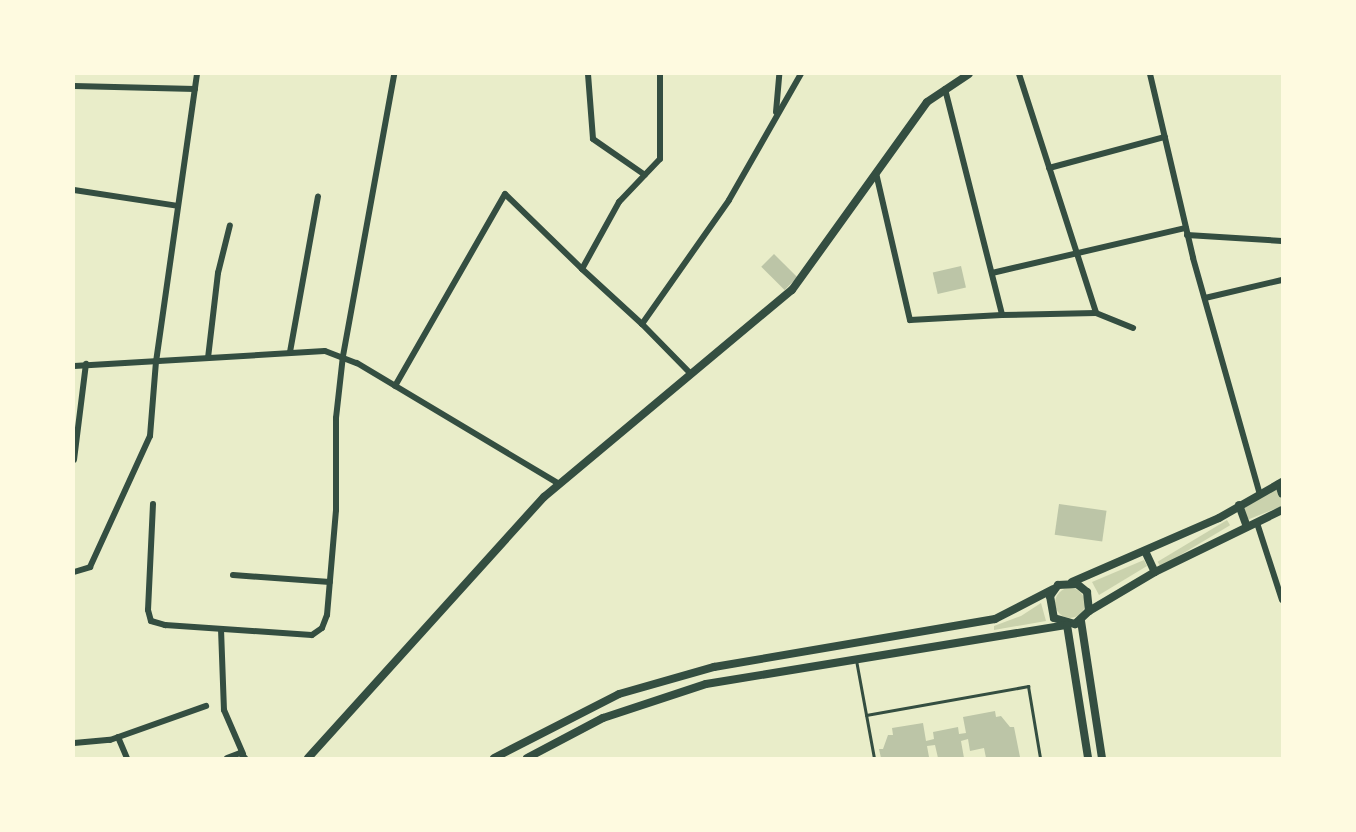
<!DOCTYPE html>
<style>
body{margin:0}
#map{position:relative;width:1356px;height:832px;overflow:hidden;background:#e9edc9;font-family:"Times New Roman",serif}
div>[style]{position:absolute}
.green>*{inset:0;background:#cad2ad;transform-origin:0 0}
.round{border-radius:50%}
.building>*{inset:0;background:#bcc5a7;transform-origin:0 0}
.service>*{height:3px;margin:-1.5px;padding:0 1.5px;transform-origin:1.5px;border-radius:1.5px;background:#344e41}
.minor>*{height:6px;margin:-3px;padding:0 3px;transform-origin:3px;border-radius:3px;background:#344e41}
.tertiary>*{height:8px;margin:-4px;padding:0 4px;transform-origin:4px;border-radius:4px;background:#344e41}
span{translate:-50% -50%;white-space:nowrap;text-align:center;line-height:1.15;-webkit-text-stroke:6px #fefae0;paint-order:stroke}
.frame{position:absolute;inset:0;border:75px solid #fefae0;pointer-events:none}
</style>
<div id="map">
<div class="green">
<div style="clip-path:polygon(1275px 489px,1282px 491px,1282px 506px,1247px 520px,1243px 509px)"></div>
<div style="left:1227px;top:520px;width:6px;height:81px;rotate:59deg"></div>
<div style="clip-path:polygon(1144px 560px,1147px 566px,1099px 595px,1092px 582px)"></div>
<div class="round" style="left:1055px;top:588px;width:30px;height:30px"></div>
<div style="clip-path:polygon(1041px 603px,1046px 621px,994px 630px,994px 626px,1021px 616px)"></div>
</div>
<div class="building">
<div style="left:774px;top:254px;width:33px;height:18px;rotate:45deg"></div>
<div style="left:961px;top:266px;width:22px;height:29px;rotate:77deg"></div>
<div style="left:1059px;top:504px;width:48px;height:31px;rotate:8deg"></div>
<div style="clip-path:polygon(995px 711px,996px 717px,1001px 716px,1010px 727px,1014px 727px,1020px 757px,986px 758px,984px 748px,970px 751px,968px 739px,961px 741px,964px 758px,938px 758px,935px 745px,927px 746px,929px 757px,881px 758px,879px 749px,883px 749px,888px 735px,893px 735px,892px 728px,923px 723px,926px 741px,934px 739px,933px 732px,958px 727px,959px 734px,966px 733px,963px 717px)"></div>
</div>
<div class="service">
<div style="left:856px;top:660px;width:100px;rotate:79.6deg"></div>
<div style="left:866px;top:715px;width:165px;rotate:-10.1deg"></div>
<div style="left:1028px;top:686px;width:73px;rotate:80.5deg"></div>
</div>
<div class="minor">
<div style="left:588px;top:74px;width:65px;rotate:85.6deg"></div>
<div style="left:593px;top:139px;width:63px;rotate:34.7deg"></div>
<div style="left:1019px;top:74px;width:251px;rotate:72.1deg"></div>
<div style="left:1150px;top:74px;width:189px;rotate:76.8deg"></div>
<div style="left:1193px;top:258px;width:245px;rotate:74.2deg"></div>
<div style="left:74px;top:86px;width:121px;rotate:1.4deg"></div>
<div style="left:945px;top:89px;width:233px;rotate:75.8deg"></div>
<div style="left:1002px;top:315px;width:94px;rotate:-1.2deg"></div>
<div style="left:1096px;top:313px;width:40px;rotate:22deg"></div>
<div style="left:776px;top:112px;width:38px;rotate:-85deg"></div>
<div style="left:1049px;top:168px;width:120px;rotate:-15deg"></div>
<div style="left:876px;top:173px;width:151px;rotate:77deg"></div>
<div style="left:910px;top:320px;width:92px;rotate:-3.1deg"></div>
<div style="left:74px;top:190px;width:105px;rotate:8.7deg"></div>
<div style="left:1187px;top:235px;width:95px;rotate:3.6deg"></div>
<div style="left:992px;top:273px;width:199px;rotate:-13.1deg"></div>
<div style="left:1205px;top:298px;width:79px;rotate:-13.2deg"></div>
<div style="left:642px;top:324px;width:81px;rotate:-137.5deg"></div>
<div style="left:582px;top:269px;width:77px;rotate:-61.1deg"></div>
<div style="left:619px;top:202px;width:59px;rotate:-46.4deg"></div>
<div style="left:660px;top:159px;width:85px;rotate:-90deg"></div>
<div style="left:290px;top:352px;width:158px;rotate:-79.8deg"></div>
<div style="left:208px;top:358px;width:86px;rotate:-83.3deg"></div>
<div style="left:218px;top:273px;width:49px;rotate:-76deg"></div>
<div style="left:74px;top:366px;width:251px;rotate:-3.4deg"></div>
<div style="left:325px;top:351px;width:34px;rotate:21deg"></div>
<div style="left:357px;top:363px;width:235px;rotate:30.9deg"></div>
<div style="left:691px;top:374px;width:70px;rotate:-134.4deg"></div>
<div style="left:642px;top:324px;width:151px;rotate:-54.9deg"></div>
<div style="left:729px;top:200px;width:145px;rotate:-60.3deg"></div>
<div style="left:395px;top:386px;width:221px;rotate:-60.2deg"></div>
<div style="left:505px;top:194px;width:107px;rotate:44.2deg"></div>
<div style="left:74px;top:460px;width:97px;rotate:-82.9deg"></div>
<div style="left:153px;top:504px;width:106px;rotate:92.7deg"></div>
<div style="left:148px;top:610px;width:11px;rotate:75deg"></div>
<div style="left:151px;top:621px;width:15px;rotate:16deg"></div>
<div style="left:165px;top:625px;width:147px;rotate:3.9deg"></div>
<div style="left:312px;top:635px;width:12px;rotate:-35deg"></div>
<div style="left:322px;top:628px;width:14px;rotate:-69deg"></div>
<div style="left:327px;top:615px;width:105px;rotate:-85.1deg"></div>
<div style="left:336px;top:510px;width:92px;rotate:-90deg"></div>
<div style="left:336px;top:418px;width:62px;rotate:-83.6deg"></div>
<div style="left:343px;top:356px;width:287px;rotate:-79.7deg"></div>
<div style="left:1257px;top:523px;width:81px;rotate:72deg"></div>
<div style="left:74px;top:572px;width:17px;rotate:-17deg"></div>
<div style="left:90px;top:567px;width:144px;rotate:-65.4deg"></div>
<div style="left:150px;top:436px;width:74px;rotate:-85.4deg"></div>
<div style="left:156px;top:362px;width:291px;rotate:-81.9deg"></div>
<div style="left:233px;top:575px;width:97px;rotate:4.1deg"></div>
<div style="left:221px;top:629px;width:81px;rotate:87.9deg"></div>
<div style="left:224px;top:710px;width:48px;rotate:66.6deg"></div>
<div style="left:118px;top:737px;width:23px;rotate:67deg"></div>
<div style="left:74px;top:743px;width:36px;rotate:-5deg"></div>
<div style="left:110px;top:740px;width:102px;rotate:-19.5deg"></div>
<div style="left:227px;top:758px;width:14px;rotate:-21deg"></div>
<div style="left:240px;top:753px;width:7px;rotate:45deg"></div>
</div>
<div class="tertiary">
<div style="left:1279px;top:484px;width:10px;rotate:73deg"></div>
<div style="left:1239px;top:505px;width:23px;rotate:70deg"></div>
<div style="left:1145px;top:551px;width:23px;rotate:65deg"></div>
<div style="left:1072px;top:582px;width:160px;rotate:-23.5deg"></div>
<div style="left:1219px;top:518px;width:73px;rotate:-29.7deg"></div>
<div style="left:1089px;top:611px;width:19px;rotate:-96deg"></div>
<div style="left:1087px;top:592px;width:13px;rotate:-141deg"></div>
<div style="left:1077px;top:584px;width:19px;rotate:177deg"></div>
<div style="left:1058px;top:585px;width:14px;rotate:126deg"></div>
<div style="left:1050px;top:596px;width:22px;rotate:80deg"></div>
<div style="left:1054px;top:618px;width:22px;rotate:16deg"></div>
<div style="left:1075px;top:624px;width:19px;rotate:-43deg"></div>
<div style="left:1089px;top:611px;width:77px;rotate:-30.6deg"></div>
<div style="left:1155px;top:572px;width:141px;rotate:-26deg"></div>
<div style="left:1081px;top:621px;width:139px;rotate:81.3deg"></div>
<div style="left:308px;top:758px;width:352px;rotate:-47.9deg"></div>
<div style="left:544px;top:497px;width:323px;rotate:-39.9deg"></div>
<div style="left:792px;top:290px;width:231px;rotate:-54.3deg"></div>
<div style="left:927px;top:102px;width:50px;rotate:-33.7deg"></div>
<div style="left:494px;top:758px;width:140px;rotate:-27.1deg"></div>
<div style="left:619px;top:694px;width:99px;rotate:-15.9deg"></div>
<div style="left:714px;top:667px;width:285px;rotate:-9.7deg"></div>
<div style="left:995px;top:619px;width:65px;rotate:-27.3deg"></div>
<div style="left:527px;top:758px;width:86px;rotate:-27.8deg"></div>
<div style="left:603px;top:718px;width:108px;rotate:-18.3deg"></div>
<div style="left:706px;top:684px;width:366px;rotate:-9.3deg"></div>
<div style="left:1067px;top:625px;width:135px;rotate:81deg"></div>
</div>
<div class="frame"></div>
</div>
